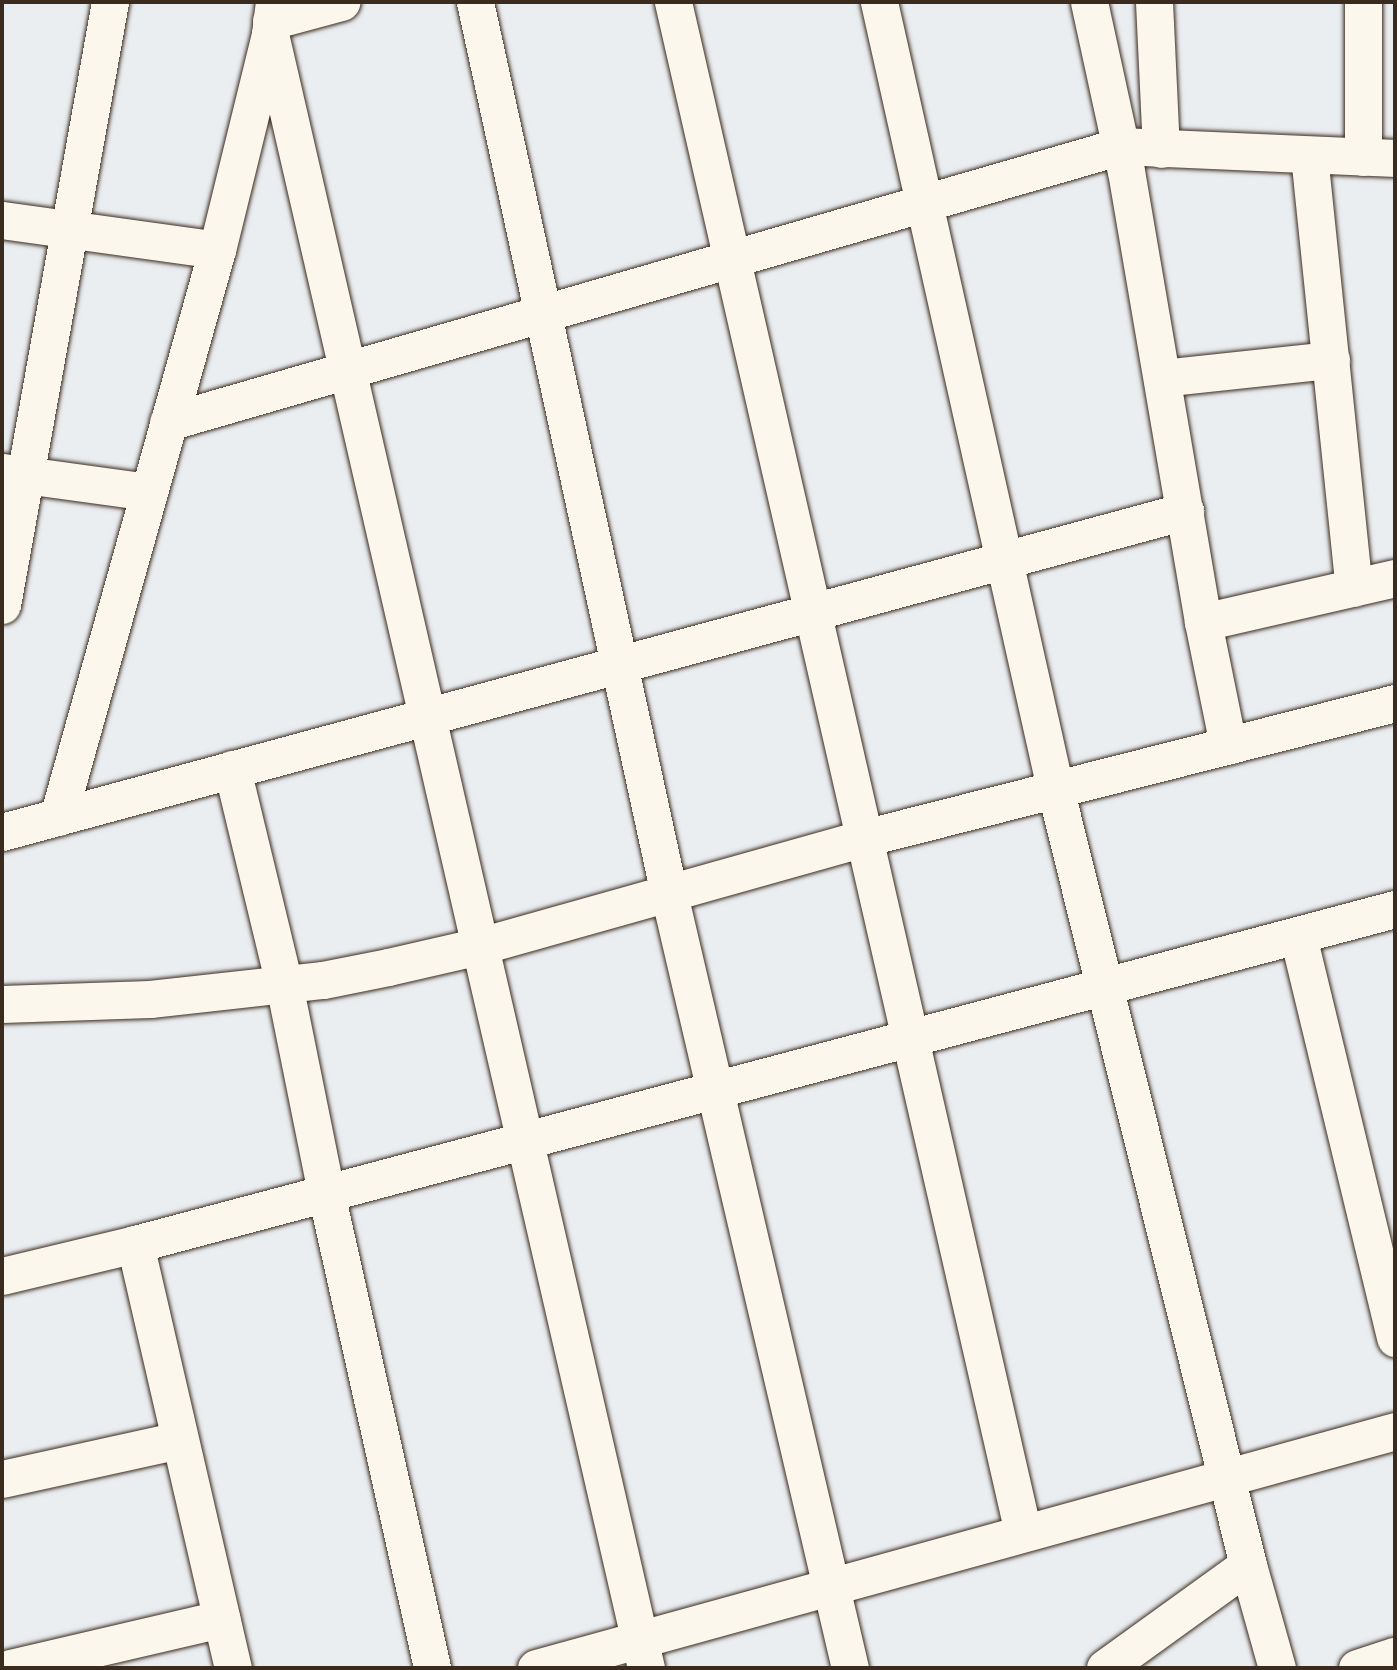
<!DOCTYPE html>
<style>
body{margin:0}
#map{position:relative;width:1397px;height:1670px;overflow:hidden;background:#eaeef1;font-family:Pangolin,sans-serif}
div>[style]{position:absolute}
.roads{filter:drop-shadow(0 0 2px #3b2a1e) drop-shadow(0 0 2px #3b2a1e)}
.street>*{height:37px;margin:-18.5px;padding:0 18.5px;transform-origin:18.5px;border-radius:18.5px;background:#fbf7ec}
span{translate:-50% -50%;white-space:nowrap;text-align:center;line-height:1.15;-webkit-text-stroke:5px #fbf7ec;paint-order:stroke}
.frame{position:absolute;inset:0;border:4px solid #3b2a1e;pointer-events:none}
</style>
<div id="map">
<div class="roads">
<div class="street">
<div style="left:475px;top:2px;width:913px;rotate:77.73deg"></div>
<div style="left:669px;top:894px;width:795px;rotate:76.84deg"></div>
<div style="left:673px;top:2px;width:1570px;rotate:77.12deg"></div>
<div style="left:879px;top:2px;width:805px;rotate:77.38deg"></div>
<div style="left:1055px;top:788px;width:801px;rotate:76.05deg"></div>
<div style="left:1248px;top:1565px;width:107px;rotate:74.3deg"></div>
<div style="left:1089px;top:2px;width:173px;rotate:77.7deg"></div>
<div style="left:1126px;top:171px;width:458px;rotate:80.3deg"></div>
<div style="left:1203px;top:622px;width:126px;rotate:78.5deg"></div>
<div style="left:1154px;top:2px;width:147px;rotate:87.3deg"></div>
<div style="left:1363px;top:2px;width:155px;rotate:90deg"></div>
<div style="left:271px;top:21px;width:73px;rotate:-15.2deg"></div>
<div style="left:270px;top:34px;width:1677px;rotate:77.04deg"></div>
<div style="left:1309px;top:155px;width:435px;rotate:84.1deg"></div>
<div style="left:2px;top:220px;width:217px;rotate:7.9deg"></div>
<div style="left:1162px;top:378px;width:170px;rotate:-6.1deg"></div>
<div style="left:168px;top:422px;width:992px;rotate:-16.15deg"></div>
<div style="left:1121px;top:146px;width:274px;rotate:2.5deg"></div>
<div style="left:3px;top:472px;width:147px;rotate:7.8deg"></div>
<div style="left:2px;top:605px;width:613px;rotate:-79.85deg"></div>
<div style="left:1203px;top:622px;width:197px;rotate:-12.9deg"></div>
<div style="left:232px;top:769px;width:221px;rotate:76.4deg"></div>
<div style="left:284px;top:984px;width:213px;rotate:78.6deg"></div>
<div style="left:326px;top:1193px;width:487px;rotate:77.4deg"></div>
<div style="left:58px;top:817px;width:589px;rotate:-74.34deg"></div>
<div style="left:217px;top:250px;width:222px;rotate:-76.2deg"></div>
<div style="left:270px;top:34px;width:32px;rotate:-83deg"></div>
<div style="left:2px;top:832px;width:1226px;rotate:-15.18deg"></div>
<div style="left:1298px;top:936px;width:414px;rotate:76.4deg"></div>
<div style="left:2px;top:1004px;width:148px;rotate:-1.9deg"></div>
<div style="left:150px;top:999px;width:174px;rotate:-6.3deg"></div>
<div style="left:323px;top:980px;width:66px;rotate:-11.3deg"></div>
<div style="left:388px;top:967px;width:94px;rotate:-12.9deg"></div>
<div style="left:480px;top:946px;width:399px;rotate:-15.7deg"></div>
<div style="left:864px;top:838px;width:548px;rotate:-14.26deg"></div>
<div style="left:135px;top:1244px;width:435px;rotate:77deg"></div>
<div style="left:2px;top:1276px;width:137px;rotate:-13.5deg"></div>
<div style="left:135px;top:1244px;width:1304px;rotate:-14.89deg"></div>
<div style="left:2px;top:1479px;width:181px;rotate:-12.4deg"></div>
<div style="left:10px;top:1668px;width:217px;rotate:-13.1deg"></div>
<div style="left:536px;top:1668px;width:891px;rotate:-15.42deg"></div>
<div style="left:1105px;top:1668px;width:176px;rotate:-35.8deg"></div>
<div style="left:1357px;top:1668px;width:40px;rotate:-18deg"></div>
</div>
</div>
<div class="frame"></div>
</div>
